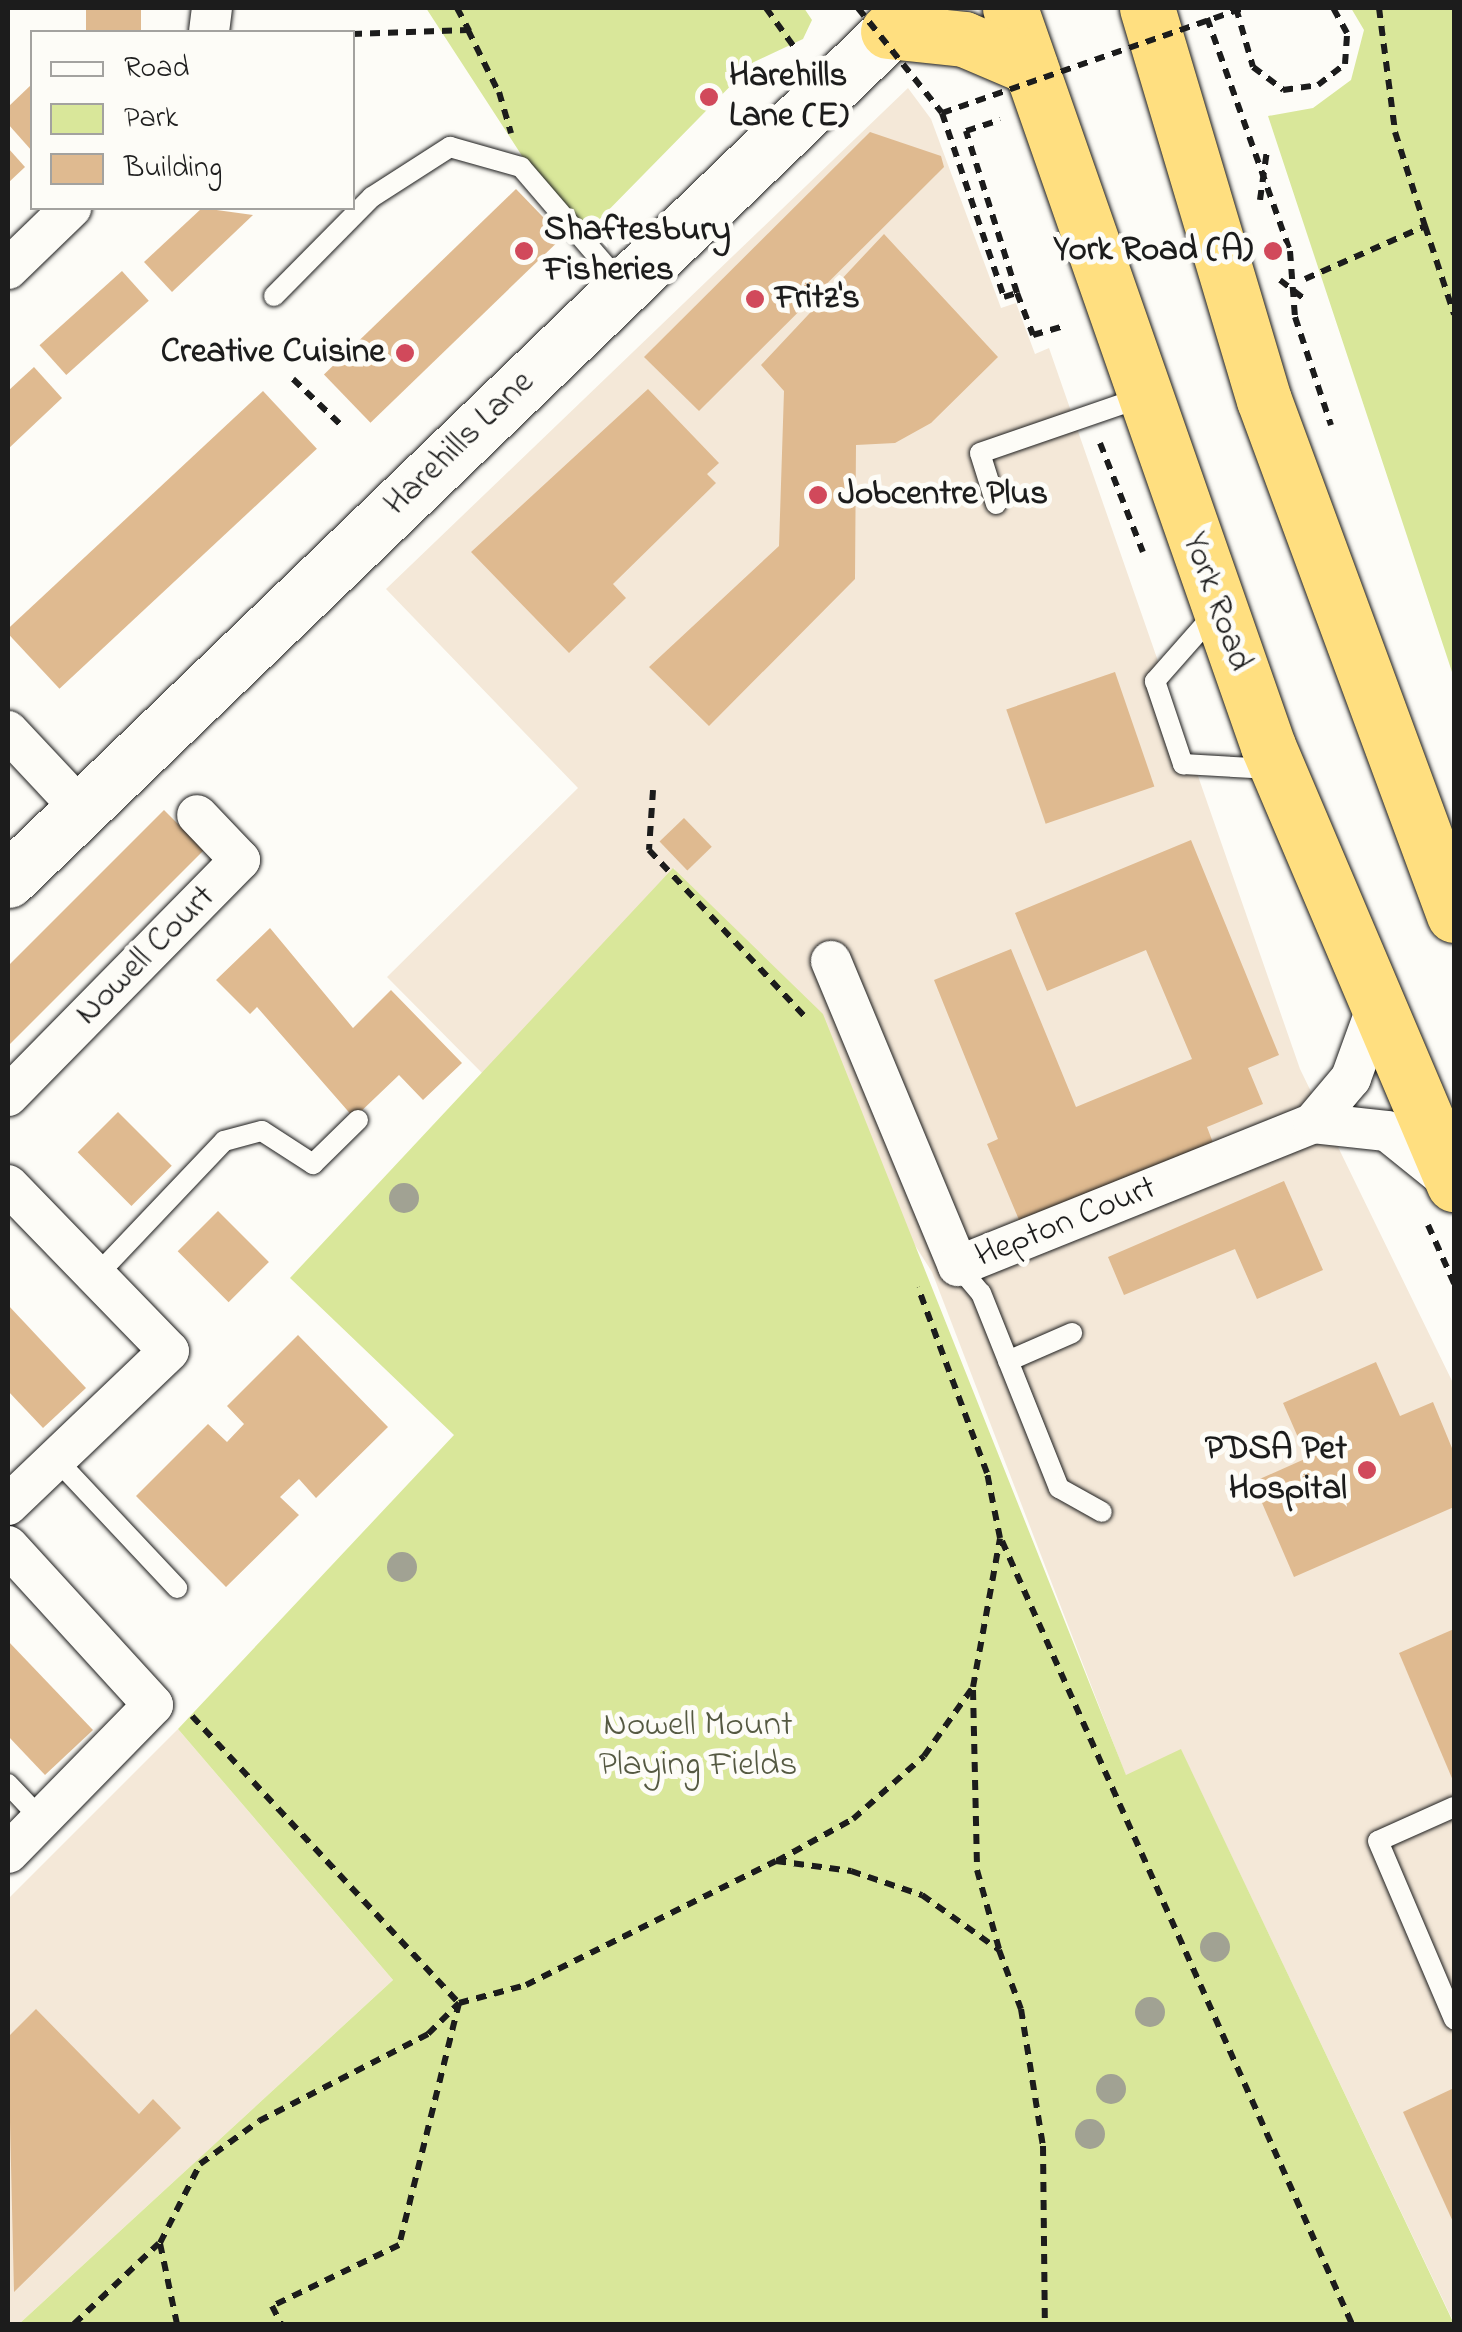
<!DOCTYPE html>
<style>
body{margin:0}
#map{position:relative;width:1462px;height:2332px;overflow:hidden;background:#fdfcf7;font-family:"Indie Flower",sans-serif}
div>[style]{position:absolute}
.built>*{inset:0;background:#f4e8d8}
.green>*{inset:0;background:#d9e79a}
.building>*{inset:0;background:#dfba90;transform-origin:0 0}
.path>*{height:6px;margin-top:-3px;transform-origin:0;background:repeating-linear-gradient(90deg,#1c1c1c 0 10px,transparent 0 18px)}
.roads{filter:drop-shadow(0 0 2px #1c1c1c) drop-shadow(0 0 2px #1c1c1c)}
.lane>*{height:20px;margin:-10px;padding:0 10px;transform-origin:10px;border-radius:10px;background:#fdfcf7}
.street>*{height:40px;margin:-20px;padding:0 20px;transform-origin:20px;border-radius:20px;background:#fdfcf7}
.secondary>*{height:55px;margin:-27.5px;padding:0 27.5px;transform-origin:27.5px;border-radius:27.5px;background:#fdfcf7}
.highway>*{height:55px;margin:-27.5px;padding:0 27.5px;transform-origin:27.5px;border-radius:27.5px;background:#ffdf80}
.path-bridge>*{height:6px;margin-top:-3px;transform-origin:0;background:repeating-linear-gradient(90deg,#1c1c1c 0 10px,transparent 0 18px)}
.trees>*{width:30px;height:30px;margin:-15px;border-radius:50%;background:#a1a293}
.dots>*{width:28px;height:28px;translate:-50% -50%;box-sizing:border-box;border:5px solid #fdfcf7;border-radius:50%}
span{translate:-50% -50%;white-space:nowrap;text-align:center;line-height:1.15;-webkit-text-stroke:10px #fdfcf7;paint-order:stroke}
.poi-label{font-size:35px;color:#1c1c1c;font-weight:700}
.left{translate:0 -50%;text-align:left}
.right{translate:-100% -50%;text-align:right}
.street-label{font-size:35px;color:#1c1c1c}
.park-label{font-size:35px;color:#555942}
.frame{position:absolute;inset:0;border:10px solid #1c1c1c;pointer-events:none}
.legend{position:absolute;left:30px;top:30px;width:325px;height:180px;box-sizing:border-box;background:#fdfcf7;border:2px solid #a3a29f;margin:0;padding:12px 18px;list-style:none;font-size:30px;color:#1c1c1c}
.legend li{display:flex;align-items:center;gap:20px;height:50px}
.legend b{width:50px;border:2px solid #a3a29f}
</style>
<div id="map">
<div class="built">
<div style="clip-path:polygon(908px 88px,931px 119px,1001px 308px,1016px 303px,1035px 354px,1049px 348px,1300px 1069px,1454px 1385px,1454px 2323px,1181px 1750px,1126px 1776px,932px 1272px,674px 868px,486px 1077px,387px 977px,578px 788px,386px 589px)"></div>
<div style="clip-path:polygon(178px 1729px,393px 1980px,19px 2324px,8px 2324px,8px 1899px)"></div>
</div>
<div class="green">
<div style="clip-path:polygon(426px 8px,804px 8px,812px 20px,803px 39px,754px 62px,588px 231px,526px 162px)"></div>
<div style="clip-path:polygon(1351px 8px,1454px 8px,1454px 678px,1268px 116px,1313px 108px,1351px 80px,1364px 30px)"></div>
<div style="clip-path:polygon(673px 868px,823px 1014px,1126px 1775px,1181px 1749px,1454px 2324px,19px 2324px,393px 1980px,178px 1729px,454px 1435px,290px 1278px)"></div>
</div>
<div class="building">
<div style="left:86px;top:8px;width:55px;height:24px"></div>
<div style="clip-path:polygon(32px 84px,32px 151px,8px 124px,8px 107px)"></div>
<div style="clip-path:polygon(870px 132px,941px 156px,944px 167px,699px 411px,644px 357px)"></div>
<div style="clip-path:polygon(8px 148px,25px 167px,8px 183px)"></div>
<div style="left:516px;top:189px;width:67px;height:267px;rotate:46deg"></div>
<div style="clip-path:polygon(202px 208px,253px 215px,172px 292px,144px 262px)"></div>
<div style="clip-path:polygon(884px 234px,998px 357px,931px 423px,895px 443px,856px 445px,855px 579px,709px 726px,649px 667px,779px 546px,784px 391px,761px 365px)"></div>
<div style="left:122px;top:271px;width:40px;height:111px;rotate:48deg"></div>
<div style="clip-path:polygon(34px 367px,62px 398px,8px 449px,8px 391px)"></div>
<div style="clip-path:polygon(648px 389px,719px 463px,707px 474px,716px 483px,613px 584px,626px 598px,569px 653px,471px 552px)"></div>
<div style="left:263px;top:391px;width:79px;height:352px;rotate:47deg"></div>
<div style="left:1115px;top:672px;width:121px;height:115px;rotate:71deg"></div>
<div style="clip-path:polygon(164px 810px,204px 850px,8px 1046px,8px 966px)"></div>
<div style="left:684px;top:818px;width:40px;height:34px;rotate:46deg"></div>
<div style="clip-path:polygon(1191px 840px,1279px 1055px,1248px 1068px,1263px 1104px,1207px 1127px,1215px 1148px,1022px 1227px,987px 1144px,998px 1139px,934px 980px,1011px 949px,1076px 1107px,1192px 1059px,1146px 950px,1047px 991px,1015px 913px)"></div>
<div style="clip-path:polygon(270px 928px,353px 1028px,391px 990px,462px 1063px,423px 1100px,399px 1075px,354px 1118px,257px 1007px,250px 1014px,216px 980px)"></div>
<div style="left:118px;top:1112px;width:76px;height:57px;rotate:45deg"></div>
<div style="clip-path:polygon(1284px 1181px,1323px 1270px,1257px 1299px,1235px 1249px,1124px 1295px,1108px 1257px)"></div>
<div style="left:218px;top:1211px;width:72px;height:57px;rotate:45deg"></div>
<div style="clip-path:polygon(8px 1305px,86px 1388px,43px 1428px,8px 1391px)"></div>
<div style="clip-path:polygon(298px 1335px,388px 1427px,316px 1498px,299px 1479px,280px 1497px,299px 1515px,226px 1587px,136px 1496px,208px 1424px,227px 1442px,244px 1424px,227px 1406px)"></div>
<div style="clip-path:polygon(1376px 1362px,1400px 1416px,1433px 1402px,1454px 1453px,1454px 1507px,1294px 1577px,1253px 1482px,1307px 1458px,1283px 1403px)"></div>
<div style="clip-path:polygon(1454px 1629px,1454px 1783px,1399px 1653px)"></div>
<div style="clip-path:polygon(8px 1641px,93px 1730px,45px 1775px,8px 1736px)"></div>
<div style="clip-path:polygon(36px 2009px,139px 2114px,153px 2099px,181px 2128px,14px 2292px,8px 2037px)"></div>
<div style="clip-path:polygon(1454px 2088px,1454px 2224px,1403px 2112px)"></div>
</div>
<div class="path">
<div style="left:457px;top:8px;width:26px;rotate:62deg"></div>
<div style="left:766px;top:8px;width:53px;rotate:54.2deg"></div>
<div style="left:1236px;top:8px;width:61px;rotate:73.9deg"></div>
<div style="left:1253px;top:67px;width:38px;rotate:37deg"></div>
<div style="left:1283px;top:90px;width:35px;rotate:-8deg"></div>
<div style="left:1318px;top:85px;width:34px;rotate:-38deg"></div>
<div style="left:1345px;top:64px;width:31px;rotate:-86deg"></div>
<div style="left:1347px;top:33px;width:29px;rotate:-119deg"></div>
<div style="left:1379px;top:8px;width:125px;rotate:82.6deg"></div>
<div style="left:1395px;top:132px;width:99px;rotate:72.3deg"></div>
<div style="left:1207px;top:18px;width:247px;rotate:70.4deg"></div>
<div style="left:1290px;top:251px;width:66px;rotate:85.7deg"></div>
<div style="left:1295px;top:317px;width:114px;rotate:71.6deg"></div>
<div style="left:352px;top:34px;width:116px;rotate:-2deg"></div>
<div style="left:468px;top:30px;width:72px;rotate:63.8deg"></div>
<div style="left:499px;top:92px;width:43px;rotate:73.7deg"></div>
<div style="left:942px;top:113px;width:194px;rotate:71.4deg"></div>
<div style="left:1004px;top:297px;width:14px;rotate:-17deg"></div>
<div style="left:1017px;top:293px;width:170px;rotate:-107.5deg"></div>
<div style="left:966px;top:131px;width:36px;rotate:-18deg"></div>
<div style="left:1260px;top:200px;width:50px;rotate:-82deg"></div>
<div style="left:1305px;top:279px;width:131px;rotate:-23.8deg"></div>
<div style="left:1425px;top:226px;width:93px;rotate:71.8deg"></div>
<div style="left:1280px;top:280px;width:34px;rotate:38deg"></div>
<div style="left:1017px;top:293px;width:45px;rotate:69.1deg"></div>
<div style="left:1033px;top:335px;width:33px;rotate:-16deg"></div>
<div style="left:293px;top:379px;width:69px;rotate:43.8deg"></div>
<div style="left:1100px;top:443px;width:117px;rotate:68.5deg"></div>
<div style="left:653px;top:790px;width:60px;rotate:93.8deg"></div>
<div style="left:649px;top:850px;width:230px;rotate:46.9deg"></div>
<div style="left:1428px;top:1225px;width:64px;rotate:65.9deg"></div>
<div style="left:1002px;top:1541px;width:858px;rotate:65.92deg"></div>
<div style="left:973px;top:1690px;width:180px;rotate:88.7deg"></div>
<div style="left:977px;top:1870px;width:82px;rotate:74.4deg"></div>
<div style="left:192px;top:1716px;width:392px;rotate:47.1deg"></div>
<div style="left:459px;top:2003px;width:249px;rotate:103.9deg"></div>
<div style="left:399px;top:2245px;width:141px;rotate:154.3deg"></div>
<div style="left:272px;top:2306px;width:20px;rotate:63deg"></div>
<div style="left:777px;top:1861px;width:87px;rotate:-28.9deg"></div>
<div style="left:853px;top:1819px;width:95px;rotate:-41.6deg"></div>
<div style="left:924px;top:1756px;width:85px;rotate:-54.6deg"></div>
<div style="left:973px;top:1687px;width:151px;rotate:-79.7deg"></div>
<div style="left:1000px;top:1538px;width:66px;rotate:-101.3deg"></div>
<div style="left:987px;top:1473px;width:198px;rotate:-110.4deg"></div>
<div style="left:74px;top:2324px;width:117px;rotate:-43.6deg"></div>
<div style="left:177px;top:2324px;width:83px;rotate:-101.9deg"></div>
<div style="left:160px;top:2243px;width:89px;rotate:-63.1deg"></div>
<div style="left:200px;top:2164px;width:73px;rotate:-36.1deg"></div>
<div style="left:259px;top:2121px;width:190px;rotate:-27.2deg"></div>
<div style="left:428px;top:2034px;width:44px;rotate:-45deg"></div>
<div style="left:459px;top:2003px;width:69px;rotate:-15deg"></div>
<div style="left:526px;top:1985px;width:279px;rotate:-26.4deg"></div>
<div style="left:776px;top:1861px;width:76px;rotate:7.6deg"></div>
<div style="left:851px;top:1871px;width:75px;rotate:18.7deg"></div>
<div style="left:922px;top:1895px;width:95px;rotate:35.5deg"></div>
<div style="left:999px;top:1950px;width:63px;rotate:69.6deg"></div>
<div style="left:1021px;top:2009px;width:139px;rotate:80.9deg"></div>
<div style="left:1043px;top:2146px;width:178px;rotate:89.4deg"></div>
</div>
<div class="roads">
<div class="lane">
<div style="left:274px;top:296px;width:139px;rotate:-45.3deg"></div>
<div style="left:372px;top:197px;width:93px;rotate:-32.7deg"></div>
<div style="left:450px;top:147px;width:74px;rotate:15.7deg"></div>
<div style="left:521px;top:167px;width:155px;rotate:49.4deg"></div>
<div style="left:996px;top:504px;width:53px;rotate:-107.4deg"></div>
<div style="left:980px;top:453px;width:172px;rotate:-19deg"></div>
<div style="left:1215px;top:613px;width:91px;rotate:131.4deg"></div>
<div style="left:1155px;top:681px;width:88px;rotate:71.4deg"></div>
<div style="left:1183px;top:764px;width:88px;rotate:3.3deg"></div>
<div style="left:958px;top:1266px;width:35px;rotate:50deg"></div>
<div style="left:981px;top:1293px;width:210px;rotate:68.2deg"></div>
<div style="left:1059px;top:1488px;width:49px;rotate:29.2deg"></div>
<div style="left:96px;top:1276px;width:186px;rotate:-46.5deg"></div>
<div style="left:224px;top:1141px;width:39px;rotate:-15deg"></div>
<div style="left:262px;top:1131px;width:61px;rotate:32.9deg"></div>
<div style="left:313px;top:1164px;width:63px;rotate:-44.4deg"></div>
<div style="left:1008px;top:1361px;width:70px;rotate:-23.6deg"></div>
<div style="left:56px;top:1459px;width:177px;rotate:46.8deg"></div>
<div style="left:8px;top:1784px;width:48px;rotate:46.7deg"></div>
<div style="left:1454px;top:1807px;width:83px;rotate:155.9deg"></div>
<div style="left:1378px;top:1841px;width:194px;rotate:66.9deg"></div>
</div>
<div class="street">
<div style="left:209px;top:32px;width:24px;rotate:-83deg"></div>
<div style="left:8px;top:269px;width:88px;rotate:-44.1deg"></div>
<div style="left:8px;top:731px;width:107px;rotate:46.9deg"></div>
<div style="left:831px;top:961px;width:330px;rotate:67.4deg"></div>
<div style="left:958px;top:1266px;width:383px;rotate:-21.9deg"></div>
<div style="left:1377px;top:1006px;width:77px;rotate:109.9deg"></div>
<div style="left:1351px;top:1078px;width:59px;rotate:130.2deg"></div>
<div style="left:1313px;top:1123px;width:74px;rotate:6.2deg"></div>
<div style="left:1387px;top:1131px;width:78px;rotate:38.8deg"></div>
<div style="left:8px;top:1096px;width:331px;rotate:-45.5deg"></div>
<div style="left:240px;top:860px;width:62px;rotate:-133.7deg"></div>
<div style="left:8px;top:1185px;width:231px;rotate:45.9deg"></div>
<div style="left:169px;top:1351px;width:223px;rotate:136.3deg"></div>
<div style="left:8px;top:1546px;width:215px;rotate:47.6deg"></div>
<div style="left:153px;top:1705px;width:207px;rotate:134.4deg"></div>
</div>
<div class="secondary">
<div style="left:8px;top:880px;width:1257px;rotate:-43.9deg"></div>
</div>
<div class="highway">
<div style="left:1010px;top:8px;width:782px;rotate:70.73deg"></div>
<div style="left:1268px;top:746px;width:476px;rotate:67deg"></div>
<div style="left:1147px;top:8px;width:409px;rotate:73.4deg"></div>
<div style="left:1264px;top:400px;width:549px;rotate:69.75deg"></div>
<div style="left:888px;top:31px;width:76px;rotate:6deg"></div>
<div style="left:964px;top:39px;width:72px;rotate:23deg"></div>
</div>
</div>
<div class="path-bridge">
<div style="left:858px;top:8px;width:134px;rotate:51.3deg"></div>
<div style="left:942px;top:113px;width:320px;rotate:-19.2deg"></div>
</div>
<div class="trees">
<div style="left:404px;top:1198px"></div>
<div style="left:402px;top:1567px"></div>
<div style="left:1215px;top:1947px"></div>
<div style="left:1150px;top:2012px"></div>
<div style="left:1111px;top:2089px"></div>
<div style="left:1090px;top:2134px"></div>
</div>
<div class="dots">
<div style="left:709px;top:97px;background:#d1495b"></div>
<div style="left:524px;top:251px;background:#d1495b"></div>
<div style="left:1273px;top:251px;background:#d1495b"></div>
<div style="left:755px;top:299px;background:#d1495b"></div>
<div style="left:405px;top:353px;background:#d1495b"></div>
<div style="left:818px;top:495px;background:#d1495b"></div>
<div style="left:1367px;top:1470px;background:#d1495b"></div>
</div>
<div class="poi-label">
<span class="left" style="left:729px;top:97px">Harehills<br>Lane (E)</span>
<span class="left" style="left:544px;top:251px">Shaftesbury<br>Fisheries</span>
<span class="right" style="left:1253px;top:251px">York Road (A)</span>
<span class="left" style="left:775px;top:299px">Fritz's</span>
<span class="right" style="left:385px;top:353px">Creative Cuisine</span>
<span class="left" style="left:838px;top:495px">Jobcentre Plus</span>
<span class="right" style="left:1347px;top:1470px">PDSA Pet<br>Hospital</span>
</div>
<div class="street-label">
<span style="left:460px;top:444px;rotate:-44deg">Harehills Lane</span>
<span style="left:1216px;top:602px;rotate:70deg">York Road</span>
<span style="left:146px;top:956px;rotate:-45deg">Nowell Court</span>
<span style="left:1066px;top:1223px;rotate:-22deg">Hepton Court</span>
</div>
<div class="park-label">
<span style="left:698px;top:1746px">Nowell Mount<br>Playing Fields</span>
</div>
<div class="frame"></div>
<ul class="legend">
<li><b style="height:12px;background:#fdfcf7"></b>Road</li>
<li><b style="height:28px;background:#d9e79a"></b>Park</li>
<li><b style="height:28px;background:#dfba90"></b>Building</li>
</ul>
</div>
